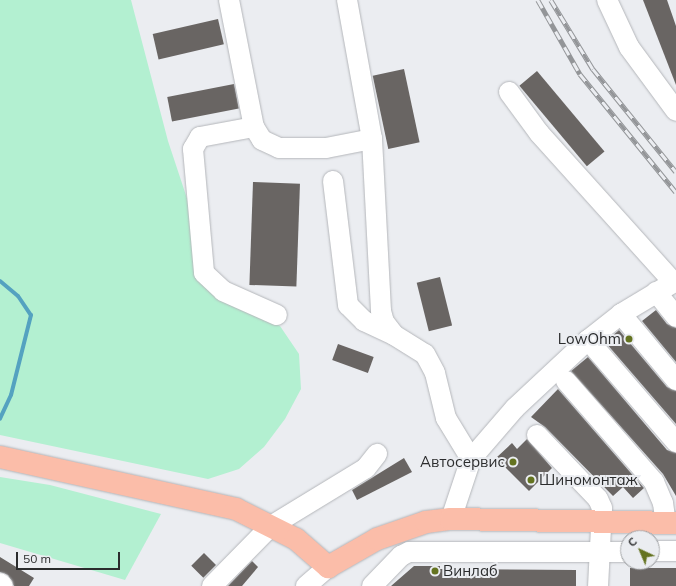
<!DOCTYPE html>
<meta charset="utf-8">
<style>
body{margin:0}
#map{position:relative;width:676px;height:586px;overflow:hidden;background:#ebedf1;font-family:Mulish,sans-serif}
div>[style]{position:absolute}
.green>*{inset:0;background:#b3f0d1}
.stream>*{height:4px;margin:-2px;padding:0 2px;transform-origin:2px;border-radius:2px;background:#54a2c0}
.building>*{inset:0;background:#696563;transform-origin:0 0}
.roads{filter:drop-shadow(0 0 1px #b4b6ba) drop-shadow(0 0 1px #b4b6ba)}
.minor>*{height:20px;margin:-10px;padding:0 10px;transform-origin:10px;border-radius:10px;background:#fff}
.major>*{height:22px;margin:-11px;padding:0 11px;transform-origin:11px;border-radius:11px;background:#fbbda9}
.rail>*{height:4.5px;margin-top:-2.25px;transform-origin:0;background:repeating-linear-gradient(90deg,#ebedf1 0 9px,#939598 0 18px);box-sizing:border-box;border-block:1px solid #939598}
.dots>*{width:11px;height:11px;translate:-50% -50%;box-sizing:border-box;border:2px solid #ebedf1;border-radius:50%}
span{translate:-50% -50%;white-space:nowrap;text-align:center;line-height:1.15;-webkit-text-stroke:4px #ebedf1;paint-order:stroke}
.poi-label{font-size:15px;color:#2b2c2d}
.right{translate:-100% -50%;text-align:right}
.left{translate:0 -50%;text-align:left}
.north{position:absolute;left:620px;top:530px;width:40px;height:40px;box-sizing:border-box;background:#ebedf1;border:1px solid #9ea0a3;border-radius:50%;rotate:316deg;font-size:11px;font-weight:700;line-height:16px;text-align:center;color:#2b2c2d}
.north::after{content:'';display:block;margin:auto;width:14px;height:18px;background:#647320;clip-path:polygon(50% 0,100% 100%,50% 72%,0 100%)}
.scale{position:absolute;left:16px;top:552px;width:104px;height:18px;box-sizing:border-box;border:2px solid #2b2c2d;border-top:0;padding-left:5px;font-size:12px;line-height:14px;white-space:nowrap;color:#2b2c2d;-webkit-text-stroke:3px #ebedf1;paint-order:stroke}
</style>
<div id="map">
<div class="green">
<div style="clip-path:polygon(0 0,131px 0,168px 141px,219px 295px,280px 326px,299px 354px,301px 389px,285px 419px,264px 447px,239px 469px,208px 479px,0 435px)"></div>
<div style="clip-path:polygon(0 477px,50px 485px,161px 514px,125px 580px,0 543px)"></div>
</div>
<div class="stream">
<div style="left:0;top:281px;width:23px;rotate:40deg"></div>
<div style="left:18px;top:296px;width:23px;rotate:56deg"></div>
<div style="left:31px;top:315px;width:82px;rotate:104deg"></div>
<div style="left:11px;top:395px;width:26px;rotate:115deg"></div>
</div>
<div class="building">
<div style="clip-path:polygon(643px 0,667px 0,676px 26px,676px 85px)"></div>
<div style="left:218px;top:19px;width:26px;height:67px;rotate:77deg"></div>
<div style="left:404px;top:69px;width:75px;height:32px;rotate:78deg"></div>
<div style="left:537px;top:71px;width:105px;height:23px;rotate:50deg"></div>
<div style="left:234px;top:84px;width:25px;height:68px;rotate:79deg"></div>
<div style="left:253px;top:182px;width:47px;height:103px;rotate:2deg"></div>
<div style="left:440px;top:277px;width:50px;height:24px;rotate:76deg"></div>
<div style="clip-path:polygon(656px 310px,667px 324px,676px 328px,676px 362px,642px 321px)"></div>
<div style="clip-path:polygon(619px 330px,667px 387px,676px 391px,676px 424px,605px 342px)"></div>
<div style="left:338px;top:344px;width:38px;height:17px;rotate:20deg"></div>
<div style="clip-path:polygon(588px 357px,667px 450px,676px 453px,676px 496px,663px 474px,571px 371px)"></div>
<div style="clip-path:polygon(558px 389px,644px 488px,633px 498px,623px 487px,613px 496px,545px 427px,531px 417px)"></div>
<div style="clip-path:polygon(527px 439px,552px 468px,529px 491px,496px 458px,512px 443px,517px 449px)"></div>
<div style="clip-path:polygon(404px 458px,412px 472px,357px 500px,352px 490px)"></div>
<div style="left:204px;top:553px;width:17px;height:18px;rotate:45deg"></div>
<div style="clip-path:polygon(0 557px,34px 578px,29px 586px,14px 586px,8px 575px,0 572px)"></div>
<div style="clip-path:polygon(252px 561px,258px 567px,242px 586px,228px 586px)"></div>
<div style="clip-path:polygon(414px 566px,440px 566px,440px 569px,576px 570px,576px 586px,391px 586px)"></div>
<div style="left:630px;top:568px;width:46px;height:18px"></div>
</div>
<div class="roads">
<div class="minor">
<div style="left:229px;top:0;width:129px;rotate:78.9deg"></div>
<div style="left:254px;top:127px;width:15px;rotate:58deg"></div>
<div style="left:262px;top:140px;width:19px;rotate:25deg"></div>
<div style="left:279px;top:148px;width:47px"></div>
<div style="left:326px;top:148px;width:47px;rotate:-11.1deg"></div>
<div style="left:347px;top:0;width:141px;rotate:79.8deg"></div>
<div style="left:372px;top:139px;width:172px;rotate:87deg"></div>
<div style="left:381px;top:311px;width:11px;rotate:75deg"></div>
<div style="left:384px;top:322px;width:16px;rotate:52deg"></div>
<div style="left:394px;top:335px;width:36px;rotate:32deg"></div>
<div style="left:425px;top:354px;width:21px;rotate:62deg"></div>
<div style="left:435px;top:373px;width:46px;rotate:76.3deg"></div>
<div style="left:446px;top:418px;width:48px;rotate:58.6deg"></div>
<div style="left:607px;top:0;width:52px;rotate:64.9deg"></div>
<div style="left:629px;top:47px;width:79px;rotate:53.7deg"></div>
<div style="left:509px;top:92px;width:51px;rotate:53.8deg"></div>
<div style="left:539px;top:133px;width:200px;rotate:48deg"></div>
<div style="left:254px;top:127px;width:55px;rotate:169.5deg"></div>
<div style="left:200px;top:137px;width:14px;rotate:120deg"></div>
<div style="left:193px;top:149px;width:124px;rotate:84.9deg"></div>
<div style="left:204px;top:273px;width:26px;rotate:43deg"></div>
<div style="left:223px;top:291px;width:59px;rotate:24deg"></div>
<div style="left:333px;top:181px;width:125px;rotate:83.1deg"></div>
<div style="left:348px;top:305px;width:23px;rotate:45deg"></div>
<div style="left:364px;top:321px;width:33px;rotate:25deg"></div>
<div style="left:656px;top:292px;width:32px;rotate:51deg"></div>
<div style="left:621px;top:314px;width:86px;rotate:50.2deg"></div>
<div style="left:588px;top:340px;width:135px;rotate:49.2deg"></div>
<div style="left:566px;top:381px;width:134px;rotate:48.9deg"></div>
<div style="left:654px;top:482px;width:23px;rotate:67deg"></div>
<div style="left:663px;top:503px;width:21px;rotate:82deg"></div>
<div style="left:537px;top:435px;width:88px;rotate:46.4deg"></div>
<div style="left:598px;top:499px;width:10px;rotate:66deg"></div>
<div style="left:602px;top:508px;width:78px;rotate:92.9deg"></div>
<div style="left:451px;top:519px;width:63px;rotate:-71.6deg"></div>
<div style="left:471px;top:459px;width:67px;rotate:-49.2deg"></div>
<div style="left:515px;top:408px;width:100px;rotate:-43deg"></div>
<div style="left:588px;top:340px;width:42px;rotate:-38.2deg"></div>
<div style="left:621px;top:314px;width:64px;rotate:-31deg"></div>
<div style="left:652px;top:551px;width:24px"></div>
<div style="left:0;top:583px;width:4px;rotate:45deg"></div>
<div style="left:212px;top:586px;width:84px;rotate:-45.5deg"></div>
<div style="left:271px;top:526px;width:111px;rotate:-31.4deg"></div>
<div style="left:366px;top:468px;width:18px;rotate:-52deg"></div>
<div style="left:306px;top:586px;width:29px;rotate:-41deg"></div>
<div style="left:372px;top:586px;width:42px;rotate:-46deg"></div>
<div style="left:401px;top:556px;width:9px;rotate:-27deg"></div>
<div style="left:409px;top:552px;width:219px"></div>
</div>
<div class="major">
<div style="left:0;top:457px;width:242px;rotate:12.4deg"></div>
<div style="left:236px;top:509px;width:67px;rotate:26.6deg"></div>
<div style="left:296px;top:539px;width:43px;rotate:41.2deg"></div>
<div style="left:328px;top:567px;width:56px;rotate:-29.7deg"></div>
<div style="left:377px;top:539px;width:52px;rotate:-19.1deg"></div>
<div style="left:426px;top:522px;width:25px;rotate:-7deg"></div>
<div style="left:451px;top:519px;width:225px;rotate:1deg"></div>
</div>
</div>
<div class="rail">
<div style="left:538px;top:0;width:85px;rotate:60.4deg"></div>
<div style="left:580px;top:74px;width:152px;rotate:50.9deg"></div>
<div style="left:551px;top:0;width:81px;rotate:58.7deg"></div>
<div style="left:593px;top:69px;width:132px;rotate:51.1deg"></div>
</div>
<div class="dots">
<div style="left:629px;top:339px;background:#647320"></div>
<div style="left:513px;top:462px;background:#647320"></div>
<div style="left:531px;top:480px;background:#647320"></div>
<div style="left:435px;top:571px;background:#647320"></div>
</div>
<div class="poi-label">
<span class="right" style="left:621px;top:339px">LowOhm</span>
<span class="right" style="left:505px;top:462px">Автосервис</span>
<span class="left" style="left:539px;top:480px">Шиномонтаж</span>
<span class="left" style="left:443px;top:571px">Винлаб</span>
</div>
<div class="north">С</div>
<div class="scale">50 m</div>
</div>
